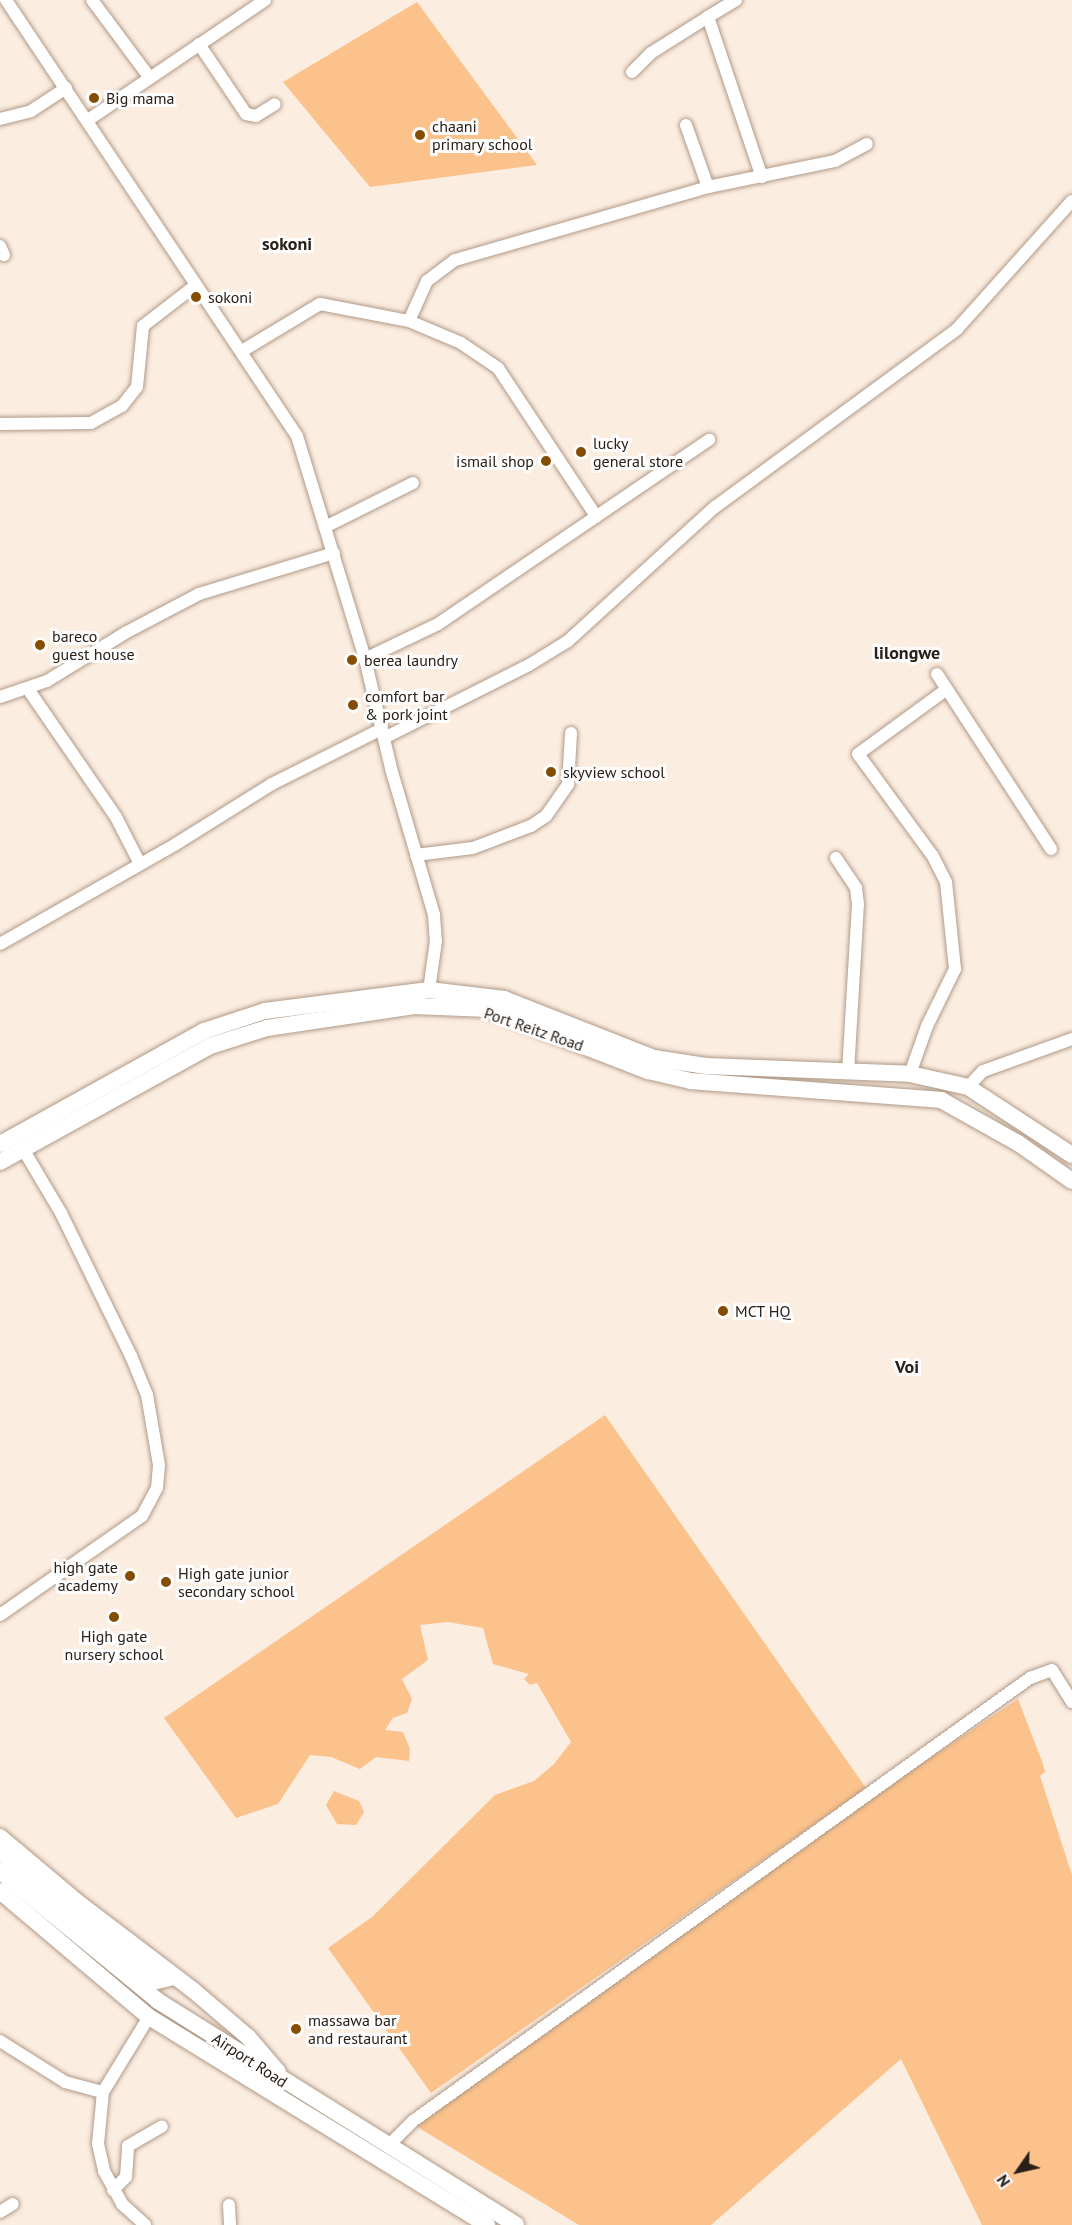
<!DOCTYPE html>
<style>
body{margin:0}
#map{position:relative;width:1072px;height:2225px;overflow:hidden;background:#fcede1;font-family:"PT Sans",sans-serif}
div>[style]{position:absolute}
.green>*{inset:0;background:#fcc28b}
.roads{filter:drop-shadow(0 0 2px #b09a87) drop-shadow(0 0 2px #b09a87)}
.minor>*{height:12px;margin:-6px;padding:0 6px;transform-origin:6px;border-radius:6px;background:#fff}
.secondary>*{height:16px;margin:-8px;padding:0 8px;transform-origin:8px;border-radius:8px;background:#fff}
.dots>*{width:16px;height:16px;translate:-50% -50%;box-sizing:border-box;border:3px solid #fdfdfd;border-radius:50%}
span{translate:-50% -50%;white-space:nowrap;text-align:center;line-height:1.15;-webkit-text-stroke:6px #fdfdfd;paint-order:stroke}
.poi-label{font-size:16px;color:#292119}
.left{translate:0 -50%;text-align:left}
.right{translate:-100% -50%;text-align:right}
.street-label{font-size:16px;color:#292119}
.neighbourhood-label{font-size:18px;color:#292119;font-weight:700}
.north{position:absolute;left:988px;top:2141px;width:60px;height:60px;-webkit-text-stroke:4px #fdfdfd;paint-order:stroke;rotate:236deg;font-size:16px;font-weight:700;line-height:24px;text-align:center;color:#292119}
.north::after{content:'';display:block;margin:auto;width:21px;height:27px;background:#292119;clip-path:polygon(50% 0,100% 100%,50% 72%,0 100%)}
</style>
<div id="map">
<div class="green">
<div style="clip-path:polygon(417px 2px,537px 165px,370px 187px,283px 82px)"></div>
<div style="clip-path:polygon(605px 1415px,866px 1788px,431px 2093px,328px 1948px,372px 1917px,495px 1795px,534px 1781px,554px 1764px,571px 1742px,537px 1683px,530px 1685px,524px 1679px,529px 1674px,493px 1664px,483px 1628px,448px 1622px,420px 1625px,428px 1660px,402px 1679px,412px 1699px,407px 1713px,393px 1718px,385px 1730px,403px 1732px,410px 1749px,409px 1761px,376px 1757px,360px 1769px,331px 1757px,310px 1755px,278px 1804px,236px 1818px,164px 1718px)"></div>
<div style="clip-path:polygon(1018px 1699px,1043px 1764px,1045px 1772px,1040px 1776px,1072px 1875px,1072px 2225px,982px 2225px,901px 2059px,711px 2225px,579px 2225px,414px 2125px,840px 1818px)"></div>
<div style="clip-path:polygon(334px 1791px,359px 1801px,364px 1812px,356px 1825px,337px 1824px,326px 1805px)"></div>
</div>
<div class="roads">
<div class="minor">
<div style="left:6px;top:0;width:524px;rotate:56.28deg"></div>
<div style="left:297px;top:436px;width:233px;rotate:73deg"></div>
<div style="left:365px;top:659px;width:116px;rotate:76.6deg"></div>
<div style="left:392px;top:772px;width:149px;rotate:73.6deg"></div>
<div style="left:434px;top:915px;width:26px;rotate:86deg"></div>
<div style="left:436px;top:941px;width:49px;rotate:98.1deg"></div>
<div style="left:92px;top:0;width:97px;rotate:53.4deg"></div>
<div style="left:736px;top:0;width:33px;rotate:149deg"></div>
<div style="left:708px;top:17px;width:169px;rotate:71.4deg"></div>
<div style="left:199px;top:44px;width:84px;rotate:56.1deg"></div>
<div style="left:246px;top:114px;width:10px;rotate:11deg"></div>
<div style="left:256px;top:116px;width:22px;rotate:-32deg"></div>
<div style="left:632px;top:72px;width:27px;rotate:-45deg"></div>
<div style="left:651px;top:53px;width:67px;rotate:-32.3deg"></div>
<div style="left:0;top:119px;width:32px;rotate:-14deg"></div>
<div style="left:31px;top:111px;width:42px;rotate:-33.3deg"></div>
<div style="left:88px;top:120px;width:214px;rotate:-34.1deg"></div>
<div style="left:686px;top:125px;width:66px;rotate:70.5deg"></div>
<div style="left:0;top:246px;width:10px;rotate:66deg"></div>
<div style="left:409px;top:321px;width:44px;rotate:-65.8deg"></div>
<div style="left:427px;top:281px;width:35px;rotate:-37deg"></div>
<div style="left:455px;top:260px;width:263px;rotate:-16.1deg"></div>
<div style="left:708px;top:187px;width:130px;rotate:-11.6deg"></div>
<div style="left:835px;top:161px;width:36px;rotate:-28deg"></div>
<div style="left:242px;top:351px;width:91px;rotate:-31.1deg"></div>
<div style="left:320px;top:304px;width:91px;rotate:10.8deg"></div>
<div style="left:409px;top:321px;width:56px;rotate:22.9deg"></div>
<div style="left:461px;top:343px;width:45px;rotate:34deg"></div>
<div style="left:498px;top:368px;width:178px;rotate:56.5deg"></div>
<div style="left:0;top:424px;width:91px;rotate:-0.6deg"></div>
<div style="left:91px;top:423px;width:35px;rotate:-29deg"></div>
<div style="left:122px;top:406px;width:24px;rotate:-52deg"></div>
<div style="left:137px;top:387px;width:61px;rotate:-84.4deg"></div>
<div style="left:143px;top:326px;width:67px;rotate:-37.7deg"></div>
<div style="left:327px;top:526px;width:96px;rotate:-26.6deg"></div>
<div style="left:365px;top:659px;width:81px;rotate:-25.6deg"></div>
<div style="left:438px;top:624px;width:328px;rotate:-34.2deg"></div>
<div style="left:937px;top:674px;width:209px;rotate:56.9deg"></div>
<div style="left:28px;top:689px;width:155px;rotate:55.5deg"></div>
<div style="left:116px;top:817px;width:51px;rotate:62.9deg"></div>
<div style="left:0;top:697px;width:50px;rotate:-18.8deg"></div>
<div style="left:47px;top:681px;width:92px;rotate:-31.6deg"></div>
<div style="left:125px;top:633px;width:84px;rotate:-27.8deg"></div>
<div style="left:199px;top:594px;width:141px;rotate:-16.9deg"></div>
<div style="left:384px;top:738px;width:162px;rotate:-26.7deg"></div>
<div style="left:529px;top:665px;width:46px;rotate:-31.6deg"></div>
<div style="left:568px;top:641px;width:199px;rotate:-42.4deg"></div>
<div style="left:715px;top:507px;width:300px;rotate:-36.3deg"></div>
<div style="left:957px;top:329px;width:172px;rotate:-48.1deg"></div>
<div style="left:416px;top:855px;width:57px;rotate:-7deg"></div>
<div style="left:473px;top:848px;width:62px;rotate:-20.8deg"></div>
<div style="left:531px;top:826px;width:18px;rotate:-34deg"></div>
<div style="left:546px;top:816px;width:39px;rotate:-55deg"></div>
<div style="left:568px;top:784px;width:51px;rotate:-86.6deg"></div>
<div style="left:836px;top:858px;width:36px;rotate:56deg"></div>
<div style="left:856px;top:888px;width:16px;rotate:83deg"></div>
<div style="left:858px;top:904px;width:167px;rotate:93.4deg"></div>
<div style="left:0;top:944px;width:202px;rotate:-29.6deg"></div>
<div style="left:176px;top:844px;width:113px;rotate:-32deg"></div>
<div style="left:272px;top:784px;width:123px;rotate:-26.6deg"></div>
<div style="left:910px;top:1074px;width:51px;rotate:-70.5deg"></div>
<div style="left:927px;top:1026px;width:64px;rotate:-63.8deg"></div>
<div style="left:955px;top:969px;width:87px;rotate:-95.9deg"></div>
<div style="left:946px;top:882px;width:30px;rotate:-117deg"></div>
<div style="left:932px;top:855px;width:125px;rotate:-126.2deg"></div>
<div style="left:858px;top:754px;width:110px;rotate:-36.1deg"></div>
<div style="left:968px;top:1087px;width:22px;rotate:-47deg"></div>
<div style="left:983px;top:1071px;width:95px;rotate:-19.8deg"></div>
<div style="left:0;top:1615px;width:173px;rotate:-34.9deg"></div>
<div style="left:142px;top:1516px;width:32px;rotate:-62deg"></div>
<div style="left:157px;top:1488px;width:23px;rotate:-85deg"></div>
<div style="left:159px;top:1465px;width:71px;rotate:-99.7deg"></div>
<div style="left:147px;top:1395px;width:42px;rotate:-112.3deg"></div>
<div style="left:131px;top:1356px;width:159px;rotate:-116.1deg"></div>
<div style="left:61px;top:1213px;width:74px;rotate:-120.7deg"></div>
<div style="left:0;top:2041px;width:77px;rotate:32.2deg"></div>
<div style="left:65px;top:2082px;width:39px;rotate:15deg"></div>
<div style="left:103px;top:2092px;width:88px;rotate:-58.5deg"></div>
<div style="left:103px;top:2092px;width:52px;rotate:95.5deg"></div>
<div style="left:98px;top:2144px;width:28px;rotate:77deg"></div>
<div style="left:104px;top:2171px;width:38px;rotate:61deg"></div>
<div style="left:122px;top:2204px;width:31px;rotate:42deg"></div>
<div style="left:388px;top:2146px;width:35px;rotate:-45deg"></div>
<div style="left:413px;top:2121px;width:760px;rotate:-35.68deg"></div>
<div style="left:1030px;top:1678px;width:23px;rotate:-20deg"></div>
<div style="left:1052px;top:1670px;width:38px;rotate:58deg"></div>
<div style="left:113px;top:2190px;width:18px;rotate:-45deg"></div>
<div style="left:126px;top:2177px;width:31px;rotate:-86deg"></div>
<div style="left:128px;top:2146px;width:39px;rotate:-30deg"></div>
<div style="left:229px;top:2205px;width:20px;rotate:87deg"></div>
<div style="left:0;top:2212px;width:15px;rotate:-32deg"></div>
</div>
<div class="secondary">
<div style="left:0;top:1144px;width:233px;rotate:-29deg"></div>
<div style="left:204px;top:1031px;width:64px;rotate:-18.2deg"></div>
<div style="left:265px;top:1011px;width:165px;rotate:-7.3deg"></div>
<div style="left:429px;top:990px;width:76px;rotate:6.8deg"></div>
<div style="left:504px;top:999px;width:161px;rotate:21.5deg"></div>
<div style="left:654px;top:1058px;width:53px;rotate:8.7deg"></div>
<div style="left:706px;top:1066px;width:204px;rotate:2.2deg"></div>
<div style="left:910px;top:1074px;width:59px;rotate:12.6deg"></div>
<div style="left:968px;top:1087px;width:124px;rotate:33.2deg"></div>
<div style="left:0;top:1162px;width:240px;rotate:-28.9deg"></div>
<div style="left:210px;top:1046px;width:60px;rotate:-17.5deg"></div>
<div style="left:267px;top:1028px;width:149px;rotate:-8.5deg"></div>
<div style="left:414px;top:1006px;width:74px;rotate:2.3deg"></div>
<div style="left:488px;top:1009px;width:172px;rotate:21.2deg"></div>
<div style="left:648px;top:1071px;width:44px;rotate:13.1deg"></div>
<div style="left:691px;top:1081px;width:251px;rotate:4.3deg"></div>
<div style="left:941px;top:1100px;width:88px;rotate:29.2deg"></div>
<div style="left:1018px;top:1143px;width:66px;rotate:35.1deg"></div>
<div style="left:0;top:1837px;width:99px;rotate:40.1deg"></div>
<div style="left:76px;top:1901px;width:148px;rotate:37.3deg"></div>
<div style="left:194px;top:1991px;width:71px;rotate:40.4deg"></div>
<div style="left:248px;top:2037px;width:46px;rotate:49.4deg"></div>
<div style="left:0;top:1852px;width:203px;rotate:39.4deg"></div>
<div style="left:157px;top:1981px;width:16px;rotate:-14deg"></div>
<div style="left:0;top:1871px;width:205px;rotate:39.4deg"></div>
<div style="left:158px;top:2001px;width:422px;rotate:32deg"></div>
<div style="left:0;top:1891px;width:195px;rotate:40.2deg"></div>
<div style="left:149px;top:2017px;width:397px;rotate:31.6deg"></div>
</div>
</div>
<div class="dots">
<div style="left:94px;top:98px;background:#854d00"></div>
<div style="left:420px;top:135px;background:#854d00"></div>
<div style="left:196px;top:297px;background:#854d00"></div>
<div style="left:581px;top:452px;background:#854d00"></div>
<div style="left:546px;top:461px;background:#854d00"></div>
<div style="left:40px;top:645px;background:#854d00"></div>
<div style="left:352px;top:660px;background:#854d00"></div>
<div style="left:353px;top:705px;background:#854d00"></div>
<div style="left:551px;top:772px;background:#854d00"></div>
<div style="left:723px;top:1311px;background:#854d00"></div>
<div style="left:130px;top:1576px;background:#854d00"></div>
<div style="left:166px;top:1582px;background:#854d00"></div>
<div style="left:114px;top:1617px;background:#854d00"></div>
<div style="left:296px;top:2029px;background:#854d00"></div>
</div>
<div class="poi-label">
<span class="left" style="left:106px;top:98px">Big mama</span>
<span class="left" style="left:432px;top:135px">chaani<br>primary school</span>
<span class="left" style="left:208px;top:297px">sokoni</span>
<span class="left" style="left:593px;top:452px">lucky<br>general store</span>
<span class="right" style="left:534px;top:461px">ismail shop</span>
<span class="left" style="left:52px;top:645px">bareco<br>guest house</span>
<span class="left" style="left:364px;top:660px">berea laundry</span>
<span class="left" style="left:365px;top:705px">comfort bar<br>&amp; pork joint</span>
<span class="left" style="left:563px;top:772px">skyview school</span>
<span class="left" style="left:735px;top:1311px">MCT HQ</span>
<span class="right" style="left:118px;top:1576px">high gate<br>academy</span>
<span class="left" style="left:178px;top:1582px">High gate junior<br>secondary school</span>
<span style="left:114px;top:1645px">High gate<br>nursery school</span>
<span class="left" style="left:308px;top:2029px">massawa bar<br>and restaurant</span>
</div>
<div class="street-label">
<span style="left:534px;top:1029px;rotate:19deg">Port Reitz Road</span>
<span style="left:250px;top:2060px;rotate:33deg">Airport Road</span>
</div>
<div class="neighbourhood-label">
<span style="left:287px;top:244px">sokoni</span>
<span style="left:907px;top:653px">lilongwe</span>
<span style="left:907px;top:1367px">Voi</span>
</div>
<div class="north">N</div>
</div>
